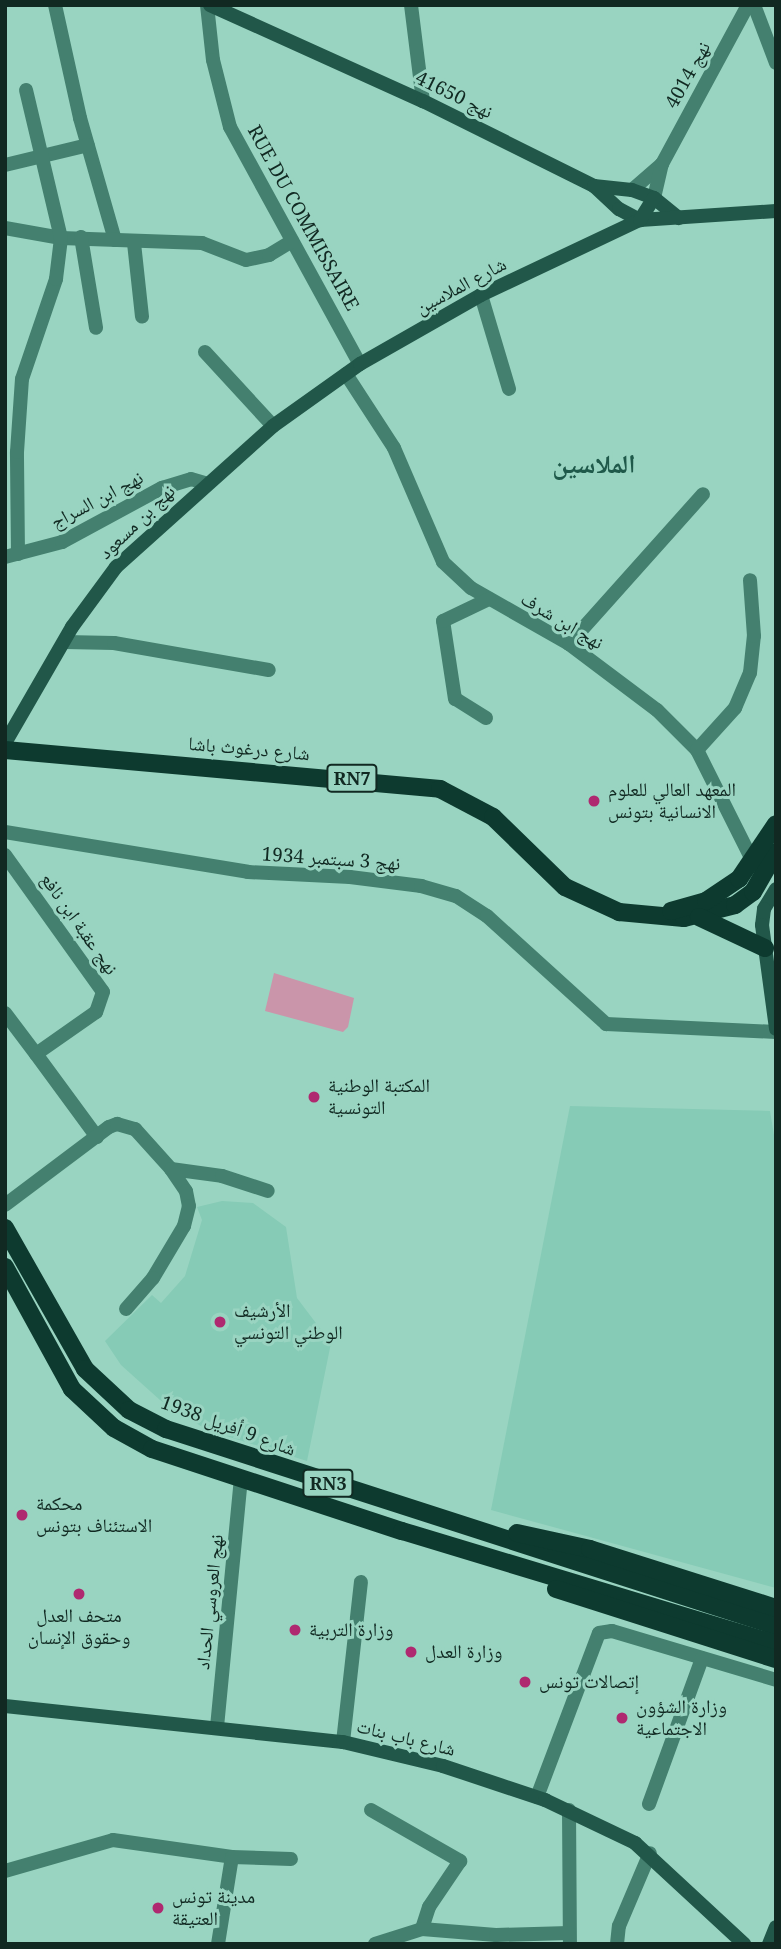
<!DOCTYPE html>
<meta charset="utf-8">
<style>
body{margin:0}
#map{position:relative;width:781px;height:1949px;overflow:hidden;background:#99d4c1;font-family:"Noto Serif","Noto Naskh Arabic",serif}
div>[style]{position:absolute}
.built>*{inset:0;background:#86cbb6}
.green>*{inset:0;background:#ca95aa}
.street>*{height:14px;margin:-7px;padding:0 7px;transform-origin:7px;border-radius:7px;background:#44806f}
.secondary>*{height:14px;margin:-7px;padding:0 7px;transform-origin:7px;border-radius:7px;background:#215749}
.primary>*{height:18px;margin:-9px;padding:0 9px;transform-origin:9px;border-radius:9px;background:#0d3a2f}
.dots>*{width:19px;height:19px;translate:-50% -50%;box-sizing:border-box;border:4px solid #99d4c1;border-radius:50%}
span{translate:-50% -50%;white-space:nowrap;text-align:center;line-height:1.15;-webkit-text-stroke:6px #99d4c1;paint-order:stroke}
.shield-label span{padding:2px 5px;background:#99d4c1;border:2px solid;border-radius:5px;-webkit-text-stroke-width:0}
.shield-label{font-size:18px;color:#112922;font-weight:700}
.street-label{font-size:19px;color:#112922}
.poi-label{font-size:19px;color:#112922}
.left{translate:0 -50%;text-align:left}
.district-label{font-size:26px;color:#1f594a;font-weight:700}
.frame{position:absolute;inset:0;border:7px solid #112922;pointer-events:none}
</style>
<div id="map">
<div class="built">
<div style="clip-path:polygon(570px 1106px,770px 1111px,776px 1147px,776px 1588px,491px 1510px)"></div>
<div style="clip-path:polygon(222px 1201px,253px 1203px,286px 1227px,297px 1298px,331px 1343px,307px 1461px,207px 1430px,160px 1400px,121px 1365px,105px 1341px,152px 1295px,161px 1303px,185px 1276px,202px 1220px,197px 1207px)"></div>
</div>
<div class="green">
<div style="clip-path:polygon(274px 973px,354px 998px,348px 1027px,343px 1032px,265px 1011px)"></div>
</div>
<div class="street">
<div style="left:55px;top:5px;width:116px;rotate:77.5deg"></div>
<div style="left:80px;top:118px;width:127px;rotate:74deg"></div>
<div style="left:207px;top:5px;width:55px;rotate:83.8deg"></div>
<div style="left:213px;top:60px;width:69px;rotate:75.8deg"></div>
<div style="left:230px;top:127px;width:270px;rotate:61.3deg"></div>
<div style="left:411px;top:5px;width:97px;rotate:82.9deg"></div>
<div style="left:754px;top:5px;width:62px;rotate:69.2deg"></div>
<div style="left:5px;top:165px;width:85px;rotate:-13.5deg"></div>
<div style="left:632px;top:190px;width:40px;rotate:-41deg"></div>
<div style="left:654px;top:198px;width:35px;rotate:-77deg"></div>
<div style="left:662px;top:164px;width:181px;rotate:-61.6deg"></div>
<div style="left:5px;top:228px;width:57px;rotate:10.1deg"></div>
<div style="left:61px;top:238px;width:141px;rotate:2deg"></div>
<div style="left:202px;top:243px;width:47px;rotate:21.1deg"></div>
<div style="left:246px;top:260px;width:24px;rotate:-12deg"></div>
<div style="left:269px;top:255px;width:27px;rotate:-31deg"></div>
<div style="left:81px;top:237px;width:92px;rotate:80.6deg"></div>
<div style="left:134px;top:243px;width:74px;rotate:83.8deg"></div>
<div style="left:481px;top:295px;width:98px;rotate:73.4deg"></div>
<div style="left:205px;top:352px;width:100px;rotate:47.4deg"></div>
<div style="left:346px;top:374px;width:88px;rotate:57deg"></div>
<div style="left:394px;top:448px;width:124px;rotate:66.7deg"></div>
<div style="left:443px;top:562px;width:38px;rotate:43deg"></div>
<div style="left:471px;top:588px;width:113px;rotate:29.7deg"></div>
<div style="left:569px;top:644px;width:110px;rotate:36.9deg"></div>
<div style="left:657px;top:710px;width:57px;rotate:45deg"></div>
<div style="left:697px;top:750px;width:130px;rotate:63.4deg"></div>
<div style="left:18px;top:554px;width:102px;rotate:-90.6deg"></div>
<div style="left:17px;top:452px;width:73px;rotate:-86.1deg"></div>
<div style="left:22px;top:379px;width:106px;rotate:-71.2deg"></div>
<div style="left:56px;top:279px;width:41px;rotate:-83deg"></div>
<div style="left:61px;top:238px;width:152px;rotate:-103.3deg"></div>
<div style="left:5px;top:557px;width:59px;rotate:-14.7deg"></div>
<div style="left:62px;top:542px;width:114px;rotate:-28.4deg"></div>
<div style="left:162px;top:488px;width:30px;rotate:-17deg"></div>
<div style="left:191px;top:479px;width:15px;rotate:16deg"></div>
<div style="left:65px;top:642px;width:49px;rotate:1.2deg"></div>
<div style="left:114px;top:643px;width:157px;rotate:9.9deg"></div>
<div style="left:569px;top:644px;width:201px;rotate:-48.2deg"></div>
<div style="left:486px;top:718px;width:36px;rotate:-148deg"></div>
<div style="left:455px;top:699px;width:79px;rotate:-98.7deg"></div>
<div style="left:443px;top:621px;width:51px;rotate:-25.6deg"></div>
<div style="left:697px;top:750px;width:57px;rotate:-47.9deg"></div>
<div style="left:735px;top:708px;width:38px;rotate:-67deg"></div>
<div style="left:750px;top:673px;width:37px;rotate:-84deg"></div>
<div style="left:754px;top:636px;width:56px;rotate:-94.1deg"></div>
<div style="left:5px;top:832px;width:246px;rotate:9.3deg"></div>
<div style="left:248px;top:872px;width:102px;rotate:2.8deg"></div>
<div style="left:350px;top:877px;width:72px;rotate:7.2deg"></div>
<div style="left:421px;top:886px;width:36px;rotate:16deg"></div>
<div style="left:456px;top:896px;width:37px;rotate:33deg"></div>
<div style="left:487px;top:916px;width:161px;rotate:42.2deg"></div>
<div style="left:606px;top:1024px;width:170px;rotate:2.7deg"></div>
<div style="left:5px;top:855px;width:168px;rotate:54.4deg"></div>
<div style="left:103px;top:992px;width:21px;rotate:109deg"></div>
<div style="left:96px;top:1012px;width:73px;rotate:145deg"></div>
<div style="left:36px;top:1054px;width:103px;rotate:53.7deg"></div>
<div style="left:5px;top:1013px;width:51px;rotate:52.9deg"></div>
<div style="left:171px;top:1169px;width:51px;rotate:7.8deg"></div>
<div style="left:222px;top:1176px;width:48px;rotate:18.1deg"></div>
<div style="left:5px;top:1205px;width:130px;rotate:-36.9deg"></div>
<div style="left:109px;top:1127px;width:9px;rotate:-21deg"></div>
<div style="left:117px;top:1124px;width:19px;rotate:16deg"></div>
<div style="left:135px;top:1129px;width:54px;rotate:48deg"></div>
<div style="left:171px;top:1169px;width:27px;rotate:56deg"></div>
<div style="left:186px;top:1191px;width:15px;rotate:79deg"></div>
<div style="left:189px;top:1206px;width:21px;rotate:104deg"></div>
<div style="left:184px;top:1226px;width:61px;rotate:120.8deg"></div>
<div style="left:153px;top:1278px;width:41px;rotate:131.1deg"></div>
<div style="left:217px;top:1727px;width:248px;rotate:-84.5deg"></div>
<div style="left:343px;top:1742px;width:161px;rotate:-83.6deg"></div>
<div style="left:537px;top:1797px;width:175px;rotate:-69.3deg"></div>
<div style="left:599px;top:1633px;width:13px;rotate:-9deg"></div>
<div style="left:612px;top:1631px;width:171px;rotate:16.6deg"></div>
<div style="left:649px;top:1804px;width:155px;rotate:-70deg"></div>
<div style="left:371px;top:1810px;width:103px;rotate:29.8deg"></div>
<div style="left:460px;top:1861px;width:55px;rotate:124deg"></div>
<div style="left:429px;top:1907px;width:23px;rotate:108deg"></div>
<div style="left:569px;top:1810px;width:134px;rotate:89.6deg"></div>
<div style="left:5px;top:1871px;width:112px;rotate:-16deg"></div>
<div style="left:113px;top:1840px;width:120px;rotate:8.1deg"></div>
<div style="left:218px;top:1944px;width:88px;rotate:-80.9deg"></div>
<div style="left:232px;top:1857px;width:59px;rotate:1.9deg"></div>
<div style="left:375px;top:1944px;width:49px;rotate:-17.7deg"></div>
<div style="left:422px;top:1929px;width:74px;rotate:4.6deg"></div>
<div style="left:496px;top:1935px;width:73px;rotate:-1.6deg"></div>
<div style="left:617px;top:1944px;width:18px;rotate:-84deg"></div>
<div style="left:619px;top:1926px;width:79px;rotate:-67deg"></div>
</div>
<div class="secondary">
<div style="left:210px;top:5px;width:234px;rotate:24.3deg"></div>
<div style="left:423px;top:101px;width:191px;rotate:26.4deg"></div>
<div style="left:594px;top:186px;width:38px;rotate:6deg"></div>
<div style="left:632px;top:190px;width:23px;rotate:20deg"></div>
<div style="left:654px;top:198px;width:32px;rotate:39deg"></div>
<div style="left:594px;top:186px;width:34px;rotate:43deg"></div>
<div style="left:619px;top:209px;width:24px;rotate:28deg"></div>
<div style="left:640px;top:220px;width:136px;rotate:-3.8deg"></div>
<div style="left:5px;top:743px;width:134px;rotate:-60deg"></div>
<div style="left:72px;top:627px;width:74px;rotate:-53.7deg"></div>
<div style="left:116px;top:567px;width:211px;rotate:-41.9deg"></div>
<div style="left:273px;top:426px;width:107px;rotate:-35.5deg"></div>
<div style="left:360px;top:364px;width:139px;rotate:-29.7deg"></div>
<div style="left:481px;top:295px;width:176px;rotate:-25.3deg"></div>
<div style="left:640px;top:220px;width:26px;rotate:-58deg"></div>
<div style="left:776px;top:889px;width:23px;rotate:121deg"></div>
<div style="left:764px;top:909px;width:16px;rotate:97deg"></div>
<div style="left:762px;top:925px;width:105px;rotate:82.3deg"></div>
<div style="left:5px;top:1706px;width:340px;rotate:6.1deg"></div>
<div style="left:343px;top:1742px;width:103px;rotate:13.5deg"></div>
<div style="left:443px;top:1766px;width:108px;rotate:18.4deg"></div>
<div style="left:545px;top:1800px;width:100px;rotate:25.5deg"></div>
<div style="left:635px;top:1843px;width:149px;rotate:42.8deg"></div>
<div style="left:769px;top:1944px;width:18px;rotate:-68deg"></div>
</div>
<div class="primary">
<div style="left:5px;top:750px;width:437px;rotate:5.1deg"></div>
<div style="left:440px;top:789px;width:60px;rotate:27.8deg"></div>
<div style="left:493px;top:817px;width:100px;rotate:44.2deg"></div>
<div style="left:565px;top:887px;width:60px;rotate:24.8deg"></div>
<div style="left:619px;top:912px;width:65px;rotate:5.3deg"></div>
<div style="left:684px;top:918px;width:53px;rotate:-14.3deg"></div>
<div style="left:735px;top:905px;width:22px;rotate:-36deg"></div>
<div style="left:753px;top:892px;width:46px;rotate:-60.1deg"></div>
<div style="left:671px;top:911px;width:36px;rotate:-16deg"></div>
<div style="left:706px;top:901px;width:40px;rotate:-34deg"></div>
<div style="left:739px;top:879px;width:66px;rotate:-56.1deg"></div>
<div style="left:699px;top:917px;width:73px;rotate:25.2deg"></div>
<div style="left:5px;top:1228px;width:162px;rotate:60.4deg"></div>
<div style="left:85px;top:1369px;width:60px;rotate:43deg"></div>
<div style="left:129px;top:1410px;width:42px;rotate:27.2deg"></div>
<div style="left:166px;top:1429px;width:641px;rotate:17.9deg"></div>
<div style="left:5px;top:1267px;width:139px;rotate:61.2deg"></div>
<div style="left:72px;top:1389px;width:57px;rotate:42.9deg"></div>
<div style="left:114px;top:1428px;width:43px;rotate:28.9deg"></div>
<div style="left:152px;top:1449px;width:263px;rotate:18.2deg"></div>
<div style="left:402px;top:1531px;width:391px;rotate:16.8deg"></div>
<div style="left:517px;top:1533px;width:75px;rotate:12.4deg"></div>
<div style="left:590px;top:1549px;width:195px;rotate:17.6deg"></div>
<div style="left:556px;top:1589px;width:231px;rotate:17.7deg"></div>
</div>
<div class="dots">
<div style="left:594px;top:801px;background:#af2970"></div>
<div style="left:314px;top:1097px;background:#af2970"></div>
<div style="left:220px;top:1322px;background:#af2970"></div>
<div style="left:22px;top:1515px;background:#af2970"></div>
<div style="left:79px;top:1594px;background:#af2970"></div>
<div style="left:295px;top:1630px;background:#af2970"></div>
<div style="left:411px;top:1652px;background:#af2970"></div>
<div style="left:525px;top:1682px;background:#af2970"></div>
<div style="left:622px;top:1718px;background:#af2970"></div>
<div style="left:158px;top:1908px;background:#af2970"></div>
</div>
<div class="shield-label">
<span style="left:352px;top:778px">RN7</span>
<span style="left:328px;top:1483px">RN3</span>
</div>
<div class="street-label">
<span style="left:688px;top:75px;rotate:-61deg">نهج 4014</span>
<span style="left:454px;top:95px;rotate:26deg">نهج 41650</span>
<span style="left:303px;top:218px;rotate:61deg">RUE DU COMMISSAIRE</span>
<span style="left:461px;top:286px;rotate:-28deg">شارع الملاسين</span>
<span style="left:97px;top:500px;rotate:-28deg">نهج ابن السراج</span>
<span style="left:137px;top:522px;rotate:-44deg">نهج بن مسعود</span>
<span style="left:562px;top:621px;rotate:31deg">نهج ابن شرف</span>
<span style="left:249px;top:749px;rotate:5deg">شارع درغوث باشا</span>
<span style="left:331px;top:859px;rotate:4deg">نهج 3 سبتمبر 1934</span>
<span style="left:79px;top:924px;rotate:55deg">نهج عقبة ابن نافع</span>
<span style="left:228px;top:1426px;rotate:20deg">شارع 9 أفريل 1938</span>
<span style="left:210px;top:1602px;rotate:-84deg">نهج العروسي الحداد</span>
<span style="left:406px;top:1738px;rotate:14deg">شارع باب بنات</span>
</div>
<div class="poi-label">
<span class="left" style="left:608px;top:801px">المعهد العالي للعلوم<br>الانسانية بتونس</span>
<span class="left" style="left:328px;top:1097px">المكتبة الوطنية<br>التونسية</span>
<span class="left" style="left:234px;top:1322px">الأرشيف<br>الوطني التونسي</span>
<span class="left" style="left:36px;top:1515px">محكمة<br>الاستئناف بتونس</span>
<span style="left:79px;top:1627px">متحف العدل<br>وحقوق الإنسان</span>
<span class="left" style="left:309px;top:1630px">وزارة التربية</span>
<span class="left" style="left:425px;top:1652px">وزارة العدل</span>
<span class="left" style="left:539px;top:1682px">إتصالات تونس</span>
<span class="left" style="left:636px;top:1718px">وزارة الشؤون<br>الاجتماعية</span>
<span class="left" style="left:172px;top:1908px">مدينة تونس<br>العتيقة</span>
</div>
<div class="district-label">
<span style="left:594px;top:464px">الملاسين</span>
</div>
<div class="frame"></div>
</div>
